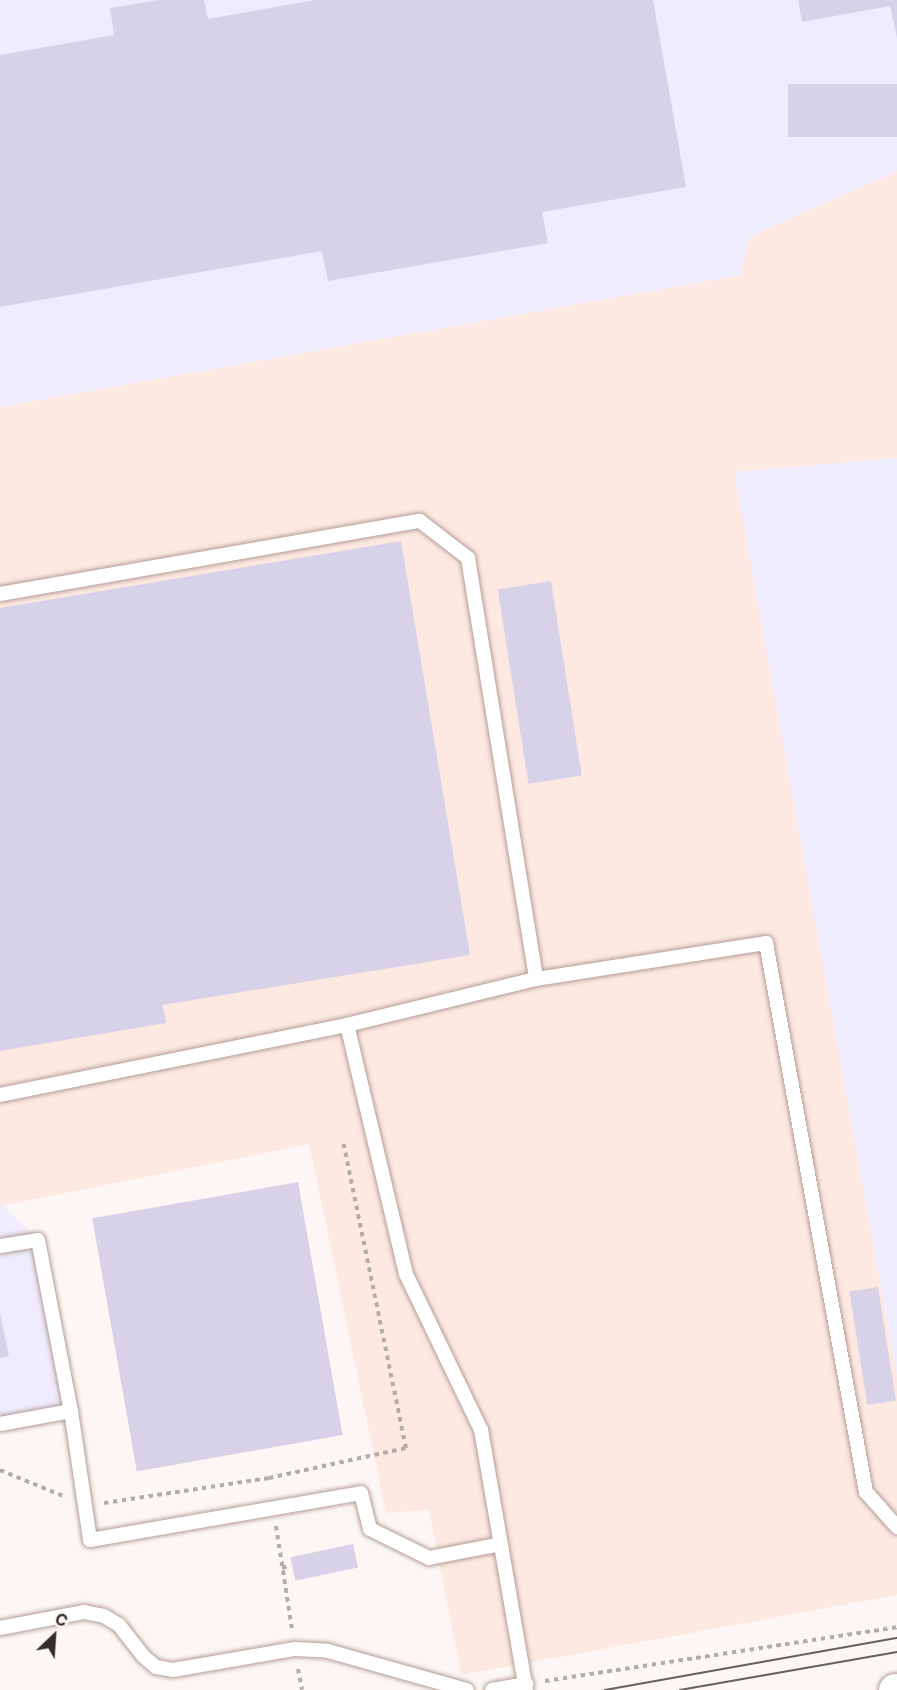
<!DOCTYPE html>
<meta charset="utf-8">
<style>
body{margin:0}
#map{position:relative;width:897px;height:1690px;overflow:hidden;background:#fcf7f5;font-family:Inter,sans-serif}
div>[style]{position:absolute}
.built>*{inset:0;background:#fde9e2}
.industrial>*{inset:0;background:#eeecfe}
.building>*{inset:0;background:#d7d2e8;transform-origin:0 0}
.path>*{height:4px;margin-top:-2px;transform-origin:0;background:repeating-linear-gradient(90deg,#b3adaa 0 4.5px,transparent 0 9px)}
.roads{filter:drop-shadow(0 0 2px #b49d94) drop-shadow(0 0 2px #b49d94)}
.service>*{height:14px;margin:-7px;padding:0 7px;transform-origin:7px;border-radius:7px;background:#fff}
.primary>*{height:33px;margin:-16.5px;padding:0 16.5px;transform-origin:16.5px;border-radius:16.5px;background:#fff}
.tram>*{height:1.5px;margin:-0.75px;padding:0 0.75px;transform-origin:0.75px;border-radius:0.75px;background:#69615d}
span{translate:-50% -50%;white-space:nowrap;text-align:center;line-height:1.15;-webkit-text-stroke:6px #fcf7f5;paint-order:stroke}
.north{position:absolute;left:24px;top:1606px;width:60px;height:60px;-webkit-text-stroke:4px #fcf7f5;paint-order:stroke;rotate:25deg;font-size:16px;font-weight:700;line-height:24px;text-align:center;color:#362d29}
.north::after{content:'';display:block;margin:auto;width:21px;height:27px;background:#362d29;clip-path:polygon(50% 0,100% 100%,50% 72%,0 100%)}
</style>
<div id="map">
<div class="built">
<div style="clip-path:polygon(897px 171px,897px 458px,735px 472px,897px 1375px,897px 1595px,461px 1675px,429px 1510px,386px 1513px,309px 1144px,0 1206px,0 407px,740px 275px,750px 236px)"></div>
</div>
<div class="industrial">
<div style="clip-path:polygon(0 0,897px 0,897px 171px,750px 236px,740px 275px,0 407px)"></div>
<div style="clip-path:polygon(897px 458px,897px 1375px,734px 472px)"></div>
<div style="clip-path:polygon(3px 1205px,38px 1240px,71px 1411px,0 1424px,0 1206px)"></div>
</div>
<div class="building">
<div style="clip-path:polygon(158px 0,204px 0,208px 19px,315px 0,653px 0,686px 187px,542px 212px,548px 243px,328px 281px,322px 251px,0 307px,0 55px,114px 35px,110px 8px)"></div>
<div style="clip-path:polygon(798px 0,897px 0,897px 38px,890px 6px,802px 22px)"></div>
<div style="left:897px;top:84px;width:53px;height:109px;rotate:90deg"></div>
<div style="clip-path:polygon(401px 541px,470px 955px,163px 1005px,166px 1023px,0 1051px,0 608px)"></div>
<div style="left:551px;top:581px;width:197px;height:54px;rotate:81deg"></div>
<div style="left:298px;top:1182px;width:257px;height:209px;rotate:80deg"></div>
<div style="left:878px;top:1287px;width:115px;height:29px;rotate:81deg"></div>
<div style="clip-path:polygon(0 1313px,9px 1356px,0 1358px)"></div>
<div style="left:353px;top:1544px;width:24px;height:64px;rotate:78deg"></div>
</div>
<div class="path">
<div style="left:0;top:1470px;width:68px;rotate:22.4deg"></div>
<div style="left:104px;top:1503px;width:167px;rotate:-8.6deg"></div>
<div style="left:269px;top:1478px;width:140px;rotate:-12.4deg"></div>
<div style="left:406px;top:1448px;width:314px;rotate:-101.6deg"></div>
<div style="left:276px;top:1526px;width:104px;rotate:81.2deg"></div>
<div style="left:282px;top:1568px;width:9px;rotate:-18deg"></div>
<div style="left:298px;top:1669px;width:21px;rotate:79deg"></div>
<div style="left:545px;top:1681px;width:356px;rotate:-8.7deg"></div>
</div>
<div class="roads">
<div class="service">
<div style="left:0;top:594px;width:426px;rotate:-9.9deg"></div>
<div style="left:420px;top:521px;width:61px;rotate:37.6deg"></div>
<div style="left:468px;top:558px;width:426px;rotate:80.8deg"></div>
<div style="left:536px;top:979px;width:233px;rotate:-8.9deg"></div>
<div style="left:766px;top:943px;width:558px;rotate:79.68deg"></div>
<div style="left:866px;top:1492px;width:47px;rotate:48.5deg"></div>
<div style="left:0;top:1095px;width:354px;rotate:-11.4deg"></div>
<div style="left:0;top:1246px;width:38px;rotate:-9deg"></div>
<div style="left:38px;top:1240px;width:174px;rotate:79.1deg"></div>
<div style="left:71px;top:1411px;width:72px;rotate:169.6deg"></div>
<div style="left:71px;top:1411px;width:130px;rotate:81.6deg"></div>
<div style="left:90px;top:1540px;width:275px;rotate:-9.8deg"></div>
<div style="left:361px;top:1493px;width:37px;rotate:76deg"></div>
<div style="left:370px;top:1529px;width:66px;rotate:26.2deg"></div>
<div style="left:429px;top:1558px;width:73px;rotate:-11deg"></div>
<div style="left:0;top:1628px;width:86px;rotate:-10.8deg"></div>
<div style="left:84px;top:1612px;width:20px;rotate:11deg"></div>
<div style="left:104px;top:1616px;width:17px;rotate:31deg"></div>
<div style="left:119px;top:1625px;width:39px;rotate:52deg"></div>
<div style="left:143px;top:1656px;width:17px;rotate:40deg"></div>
<div style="left:156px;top:1667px;width:17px;rotate:10deg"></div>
<div style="left:173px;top:1670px;width:124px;rotate:-9.8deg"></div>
<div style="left:295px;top:1649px;width:33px;rotate:3deg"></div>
<div style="left:328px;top:1651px;width:144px;rotate:15.7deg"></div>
<div style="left:492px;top:1690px;width:35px;rotate:-10deg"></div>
<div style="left:526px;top:1690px;width:264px;rotate:-99.8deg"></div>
<div style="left:481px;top:1430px;width:173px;rotate:-115.7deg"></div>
<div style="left:406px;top:1274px;width:256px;rotate:-103.3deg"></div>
<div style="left:347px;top:1025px;width:195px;rotate:-13.7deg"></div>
</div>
<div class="primary">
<div style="left:895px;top:1690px;width:2px"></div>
</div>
</div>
<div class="tram">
<div style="left:605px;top:1690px;width:297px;rotate:-10.1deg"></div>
<div style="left:680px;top:1690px;width:220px;rotate:-9.9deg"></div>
</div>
<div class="north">С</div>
</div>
